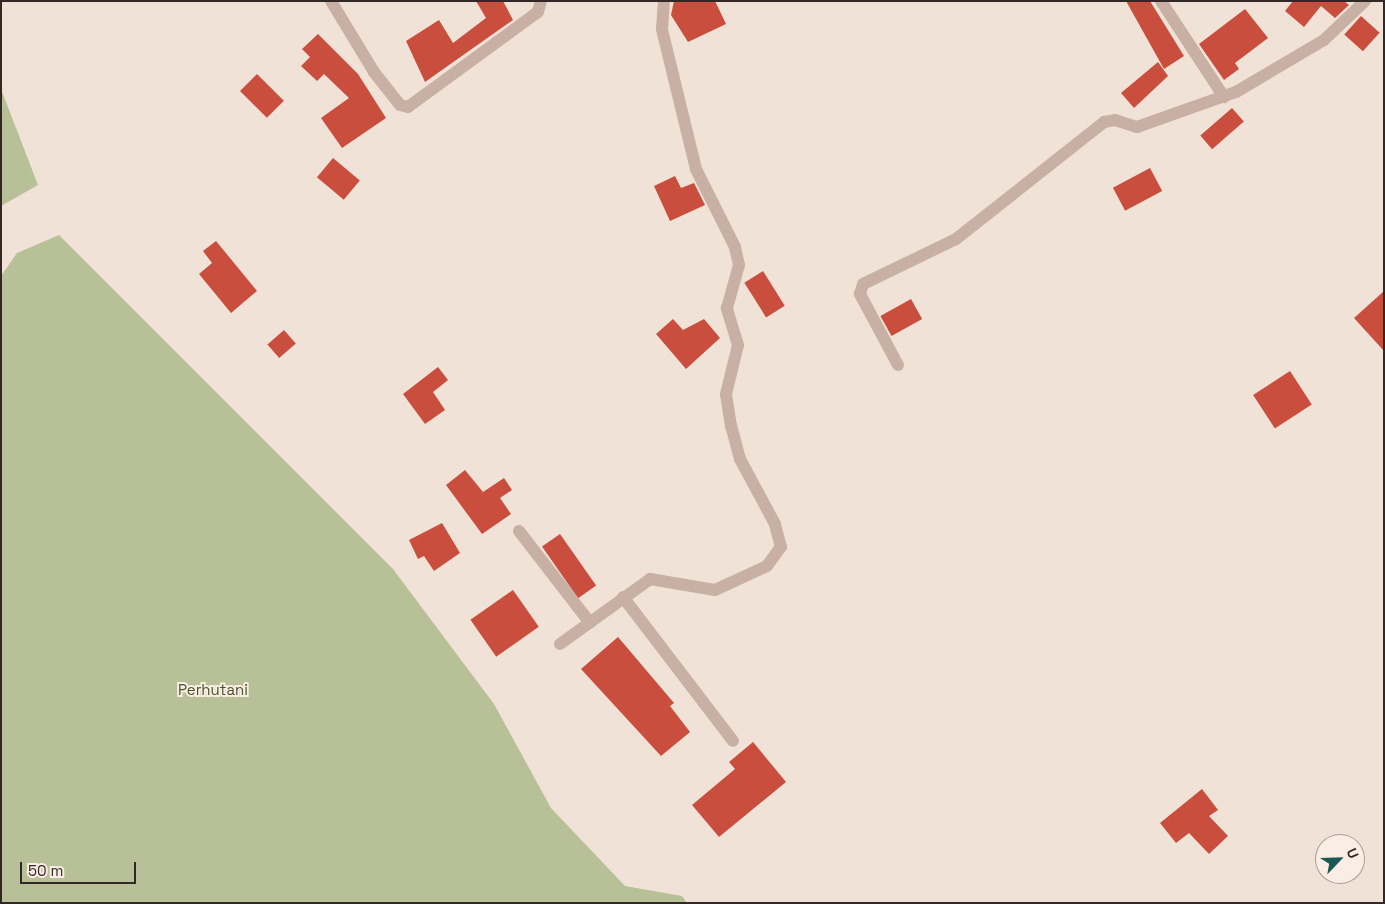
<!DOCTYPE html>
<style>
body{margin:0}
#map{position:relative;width:1385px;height:904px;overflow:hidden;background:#f1e2d8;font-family:"Space Grotesk",sans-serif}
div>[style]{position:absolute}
.green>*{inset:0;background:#b8c098}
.building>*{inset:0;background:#c94e3e;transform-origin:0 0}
.minor>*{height:12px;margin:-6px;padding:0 6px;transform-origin:6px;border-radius:6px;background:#c9b0a4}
span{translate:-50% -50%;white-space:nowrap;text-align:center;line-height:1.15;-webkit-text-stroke:4px #f9ede4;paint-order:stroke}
.park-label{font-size:15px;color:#495329}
.frame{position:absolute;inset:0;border:2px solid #342826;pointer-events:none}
.north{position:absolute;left:1315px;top:834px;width:50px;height:50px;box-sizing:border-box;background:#f9ede4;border:1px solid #aa9e98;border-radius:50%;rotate:66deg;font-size:14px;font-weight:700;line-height:20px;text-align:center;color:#342826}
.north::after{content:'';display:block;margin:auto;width:18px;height:22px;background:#1b5753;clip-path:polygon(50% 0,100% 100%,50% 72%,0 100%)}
.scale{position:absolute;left:20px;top:862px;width:116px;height:22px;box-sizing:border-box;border:2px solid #342826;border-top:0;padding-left:6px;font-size:15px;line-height:18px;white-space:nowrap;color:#342826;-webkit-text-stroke:4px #f9ede4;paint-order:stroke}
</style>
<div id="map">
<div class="green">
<div style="clip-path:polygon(1px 89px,38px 185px,1px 206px)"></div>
<div style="clip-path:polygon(59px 235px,393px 569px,494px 704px,551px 808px,625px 886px,682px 896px,687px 903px,1px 903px,1px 276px,17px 253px)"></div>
</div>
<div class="building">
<div style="clip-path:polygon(476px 1px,503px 1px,513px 20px,425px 82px,406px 41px,439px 20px,453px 43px,486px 18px)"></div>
<div style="clip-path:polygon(674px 1px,715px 1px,726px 24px,688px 42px,671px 15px)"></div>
<div style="clip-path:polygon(1126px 1px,1150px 1px,1184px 56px,1164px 69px)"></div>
<div style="clip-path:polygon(1293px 1px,1344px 1px,1349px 5px,1335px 18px,1321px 6px,1304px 27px,1285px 11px)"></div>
<div style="clip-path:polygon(1245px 9px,1268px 38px,1235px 63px,1239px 69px,1224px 80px,1199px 44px)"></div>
<div style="left:1361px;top:16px;width:25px;height:25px;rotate:42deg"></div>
<div style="clip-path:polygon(318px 34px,358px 74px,386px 118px,342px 148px,321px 118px,349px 98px,324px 74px,317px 81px,301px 66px,310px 57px,302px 49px)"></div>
<div style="clip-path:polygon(1158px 62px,1168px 76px,1134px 108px,1121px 93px)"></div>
<div style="left:257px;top:74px;width:38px;height:24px;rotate:45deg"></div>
<div style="left:1232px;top:108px;width:18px;height:42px;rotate:49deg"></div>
<div style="left:333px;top:158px;width:35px;height:25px;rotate:40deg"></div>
<div style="left:1150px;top:168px;width:26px;height:42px;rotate:62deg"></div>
<div style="clip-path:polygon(675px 176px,681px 188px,694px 183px,705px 205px,670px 221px,654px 186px)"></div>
<div style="clip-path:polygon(216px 241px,257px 291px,231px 313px,199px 274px,212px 263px,203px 251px)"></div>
<div style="left:763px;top:271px;width:41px;height:22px;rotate:58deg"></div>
<div style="clip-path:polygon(1384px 291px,1384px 351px,1354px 318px)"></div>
<div style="left:911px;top:299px;width:23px;height:35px;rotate:61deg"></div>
<div style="clip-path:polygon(673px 319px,683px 330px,704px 319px,720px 338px,686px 369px,656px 334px)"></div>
<div style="left:284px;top:330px;width:18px;height:22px;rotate:49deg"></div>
<div style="clip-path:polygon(438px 367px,448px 380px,433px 392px,445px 410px,425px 424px,403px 394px)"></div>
<div style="left:1290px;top:371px;width:40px;height:44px;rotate:57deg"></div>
<div style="clip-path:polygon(465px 470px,483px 492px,504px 478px,512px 490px,500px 498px,511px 514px,482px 534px,446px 485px)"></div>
<div style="clip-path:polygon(442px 523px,460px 553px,434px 571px,424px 556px,418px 559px,409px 540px)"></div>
<div style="left:560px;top:534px;width:63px;height:22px;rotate:55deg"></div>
<div style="left:513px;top:590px;width:45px;height:52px;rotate:55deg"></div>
<div style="clip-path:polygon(618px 637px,674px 703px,670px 706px,690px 732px,661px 756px,581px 669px)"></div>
<div style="clip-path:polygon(753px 742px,786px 782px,719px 837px,692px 805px,735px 769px,729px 762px)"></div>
<div style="clip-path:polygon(1202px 789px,1218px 810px,1209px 816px,1228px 836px,1209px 854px,1189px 833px,1176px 843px,1160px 823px)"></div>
</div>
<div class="minor">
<div style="left:331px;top:1px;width:83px;rotate:58.8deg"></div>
<div style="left:374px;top:72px;width:42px;rotate:51.8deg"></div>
<div style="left:400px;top:105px;width:8px;rotate:14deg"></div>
<div style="left:408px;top:107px;width:161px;rotate:-36.2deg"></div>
<div style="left:538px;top:12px;width:11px;rotate:-75deg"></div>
<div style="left:1161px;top:1px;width:115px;rotate:56.7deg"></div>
<div style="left:898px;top:365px;width:81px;rotate:-118.2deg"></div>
<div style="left:860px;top:294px;width:10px;rotate:-73deg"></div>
<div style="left:863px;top:284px;width:103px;rotate:-25.8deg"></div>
<div style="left:956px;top:239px;width:189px;rotate:-38.3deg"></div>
<div style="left:1104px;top:122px;width:11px;rotate:-10deg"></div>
<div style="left:1115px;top:120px;width:23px;rotate:18deg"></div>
<div style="left:1137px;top:127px;width:105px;rotate:-19.5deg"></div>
<div style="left:1236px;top:92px;width:102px;rotate:-30.6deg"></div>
<div style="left:1324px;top:40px;width:57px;rotate:-43.6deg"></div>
<div style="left:519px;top:531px;width:116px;rotate:52.3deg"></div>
<div style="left:623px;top:597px;width:181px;rotate:52.6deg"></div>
<div style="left:560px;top:644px;width:111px;rotate:-35.8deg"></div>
<div style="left:650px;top:579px;width:66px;rotate:9.6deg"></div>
<div style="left:715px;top:590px;width:57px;rotate:-24.8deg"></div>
<div style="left:767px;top:566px;width:24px;rotate:-54deg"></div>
<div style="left:781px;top:547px;width:24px;rotate:-105deg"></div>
<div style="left:775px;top:524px;width:74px;rotate:-118.3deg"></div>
<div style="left:740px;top:459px;width:34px;rotate:-105deg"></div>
<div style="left:731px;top:426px;width:32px;rotate:-99deg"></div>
<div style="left:726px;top:394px;width:50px;rotate:-76.2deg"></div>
<div style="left:738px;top:345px;width:39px;rotate:-107deg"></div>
<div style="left:727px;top:308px;width:45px;rotate:-74.4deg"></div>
<div style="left:739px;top:265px;width:18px;rotate:-103deg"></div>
<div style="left:735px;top:247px;width:87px;rotate:-116.6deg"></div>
<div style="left:696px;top:169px;width:144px;rotate:-103.7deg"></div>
<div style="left:662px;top:29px;width:28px;rotate:-86deg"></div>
</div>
<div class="park-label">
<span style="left:213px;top:690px">Perhutani</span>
</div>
<div class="frame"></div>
<div class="north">U</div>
<div class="scale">50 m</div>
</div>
